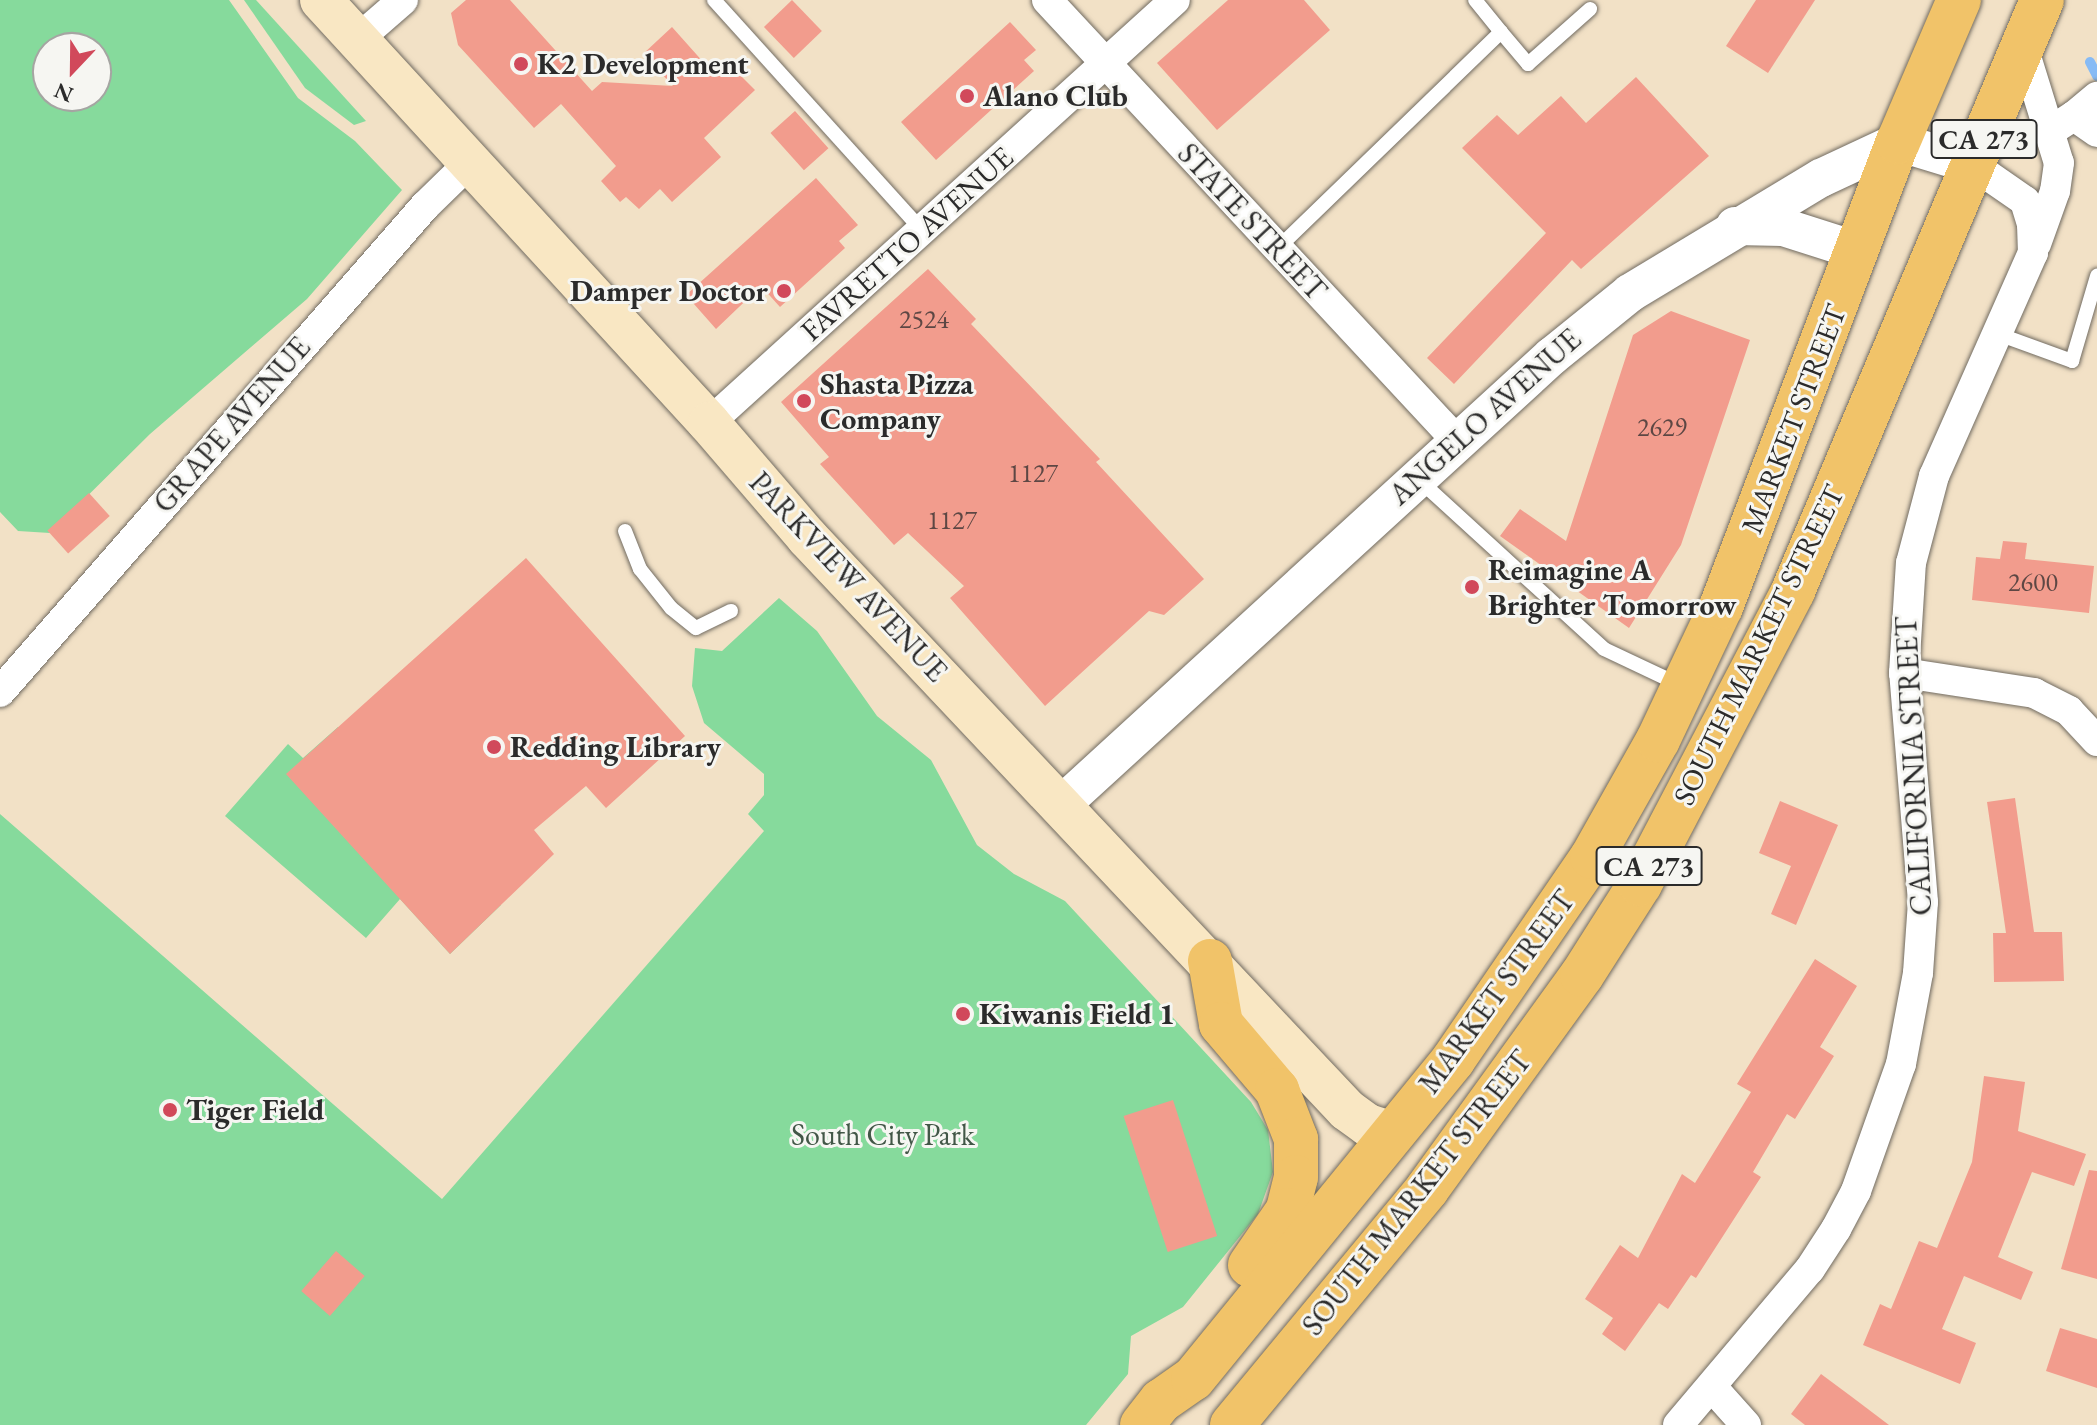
<!DOCTYPE html>
<style>
body{margin:0}
#map{position:relative;width:2097px;height:1425px;overflow:hidden;background:#f2e1c6;font-family:"EB Garamond",serif}
div>[style]{position:absolute}
.green>*{inset:0;background:#86da9c}
.stream>*{height:10px;margin:-5px;padding:0 5px;transform-origin:5px;border-radius:5px;background:#87bbf5}
.building>*{inset:0;background:#f29c8d;transform-origin:0 0}
.roads{filter:drop-shadow(0 0 2px #716b61) drop-shadow(0 0 2px #716b61)}
.service>*{height:14px;margin:-7px;padding:0 7px;transform-origin:7px;border-radius:7px;background:#fff}
.minor>*{height:30px;margin:-15px;padding:0 15px;transform-origin:15px;border-radius:15px;background:#fff}
.tertiary>*{height:38px;margin:-19px;padding:0 19px;transform-origin:19px;border-radius:19px;background:#fff}
.secondary>*{height:42px;margin:-21px;padding:0 21px;transform-origin:21px;border-radius:21px;background:#f9e7c3}
.primary>*{height:44px;margin:-22px;padding:0 22px;transform-origin:22px;border-radius:22px;background:#f1c369}
.dots>*{width:22px;height:22px;translate:-50% -50%;box-sizing:border-box;border:4px solid #f6f6f2;border-radius:50%}
span{translate:-50% -50%;white-space:nowrap;text-align:center;line-height:1.15;-webkit-text-stroke:6px #f6f6f2;paint-order:stroke}
.number-label{font-size:26px;color:#5d4744}
.number-label span{-webkit-text-stroke-width:0}
.shield-label span{padding:2px 6px;background:#f6f6f2;border:2px solid;border-radius:6px;-webkit-text-stroke-width:0}
.shield-label{font-size:28px;color:#2b2b2b;font-weight:700}
.poi-label{font-size:30px;color:#2b2b2b;font-weight:700}
.left{translate:0 -50%;text-align:left}
.right{translate:-100% -50%;text-align:right}
.street-label{font-size:30px;color:#2b2b2b}
.park-label{font-size:30px;color:#425747}
.north{position:absolute;left:32px;top:32px;width:80px;height:80px;box-sizing:border-box;background:#f6f6f2;border:2px solid #a5a5a2;border-radius:50%;rotate:202deg;font-size:22px;font-weight:700;line-height:32px;text-align:center;color:#2b2b2b}
.north::after{content:'';display:block;margin:auto;width:28px;height:36px;background:#d1495b;clip-path:polygon(50% 0,100% 100%,50% 72%,0 100%)}
</style>
<div id="map">
<div class="green">
<div style="clip-path:polygon(evenodd,0 0,229px 0,298px 98px,355px 141px,402px 190px,307px 299px,150px 434px,50px 533px,18px 531px,0 512px,0 0,48px 48px,96px 48px,96px 96px,48px 96px,48px 48px)"></div>
<div style="clip-path:polygon(244px 0,256px 0,366px 121px,354px 125px,305px 88px)"></div>
<div style="clip-path:polygon(779px 598px,817px 631px,877px 716px,931px 760px,977px 845px,1014px 874px,1065px 901px,1251px 1102px,1268px 1130px,1273px 1172px,1258px 1214px,1183px 1307px,1131px 1336px,1128px 1374px,1086px 1425px,0 1425px,0 814px,442px 1199px,764px 831px,748px 814px,764px 795px,764px 774px,704px 723px,692px 686px,695px 648px,722px 651px)"></div>
<div style="clip-path:polygon(338px 727px,501px 905px,450px 954px,400px 899px,366px 938px,225px 816px,288px 744px,303px 758px)"></div>
</div>
<div class="stream">
<div style="left:2090px;top:62px;width:16px;rotate:63deg"></div>
</div>
<div class="building">
<div style="clip-path:polygon(466px 0,510px 0,592px 91px,602px 82px,673px 86px,643px 54px,672px 27px,713px 73px,726px 61px,755px 90px,704px 138px,721px 157px,672px 202px,660px 189px,639px 209px,626px 197px,620px 202px,601px 181px,616px 166px,561px 104px,534px 128px,458px 45px,451px 13px)"></div>
<div style="left:792px;top:0;width:43px;height:39px;rotate:46deg"></div>
<div style="clip-path:polygon(1228px 0,1304px 0,1330px 30px,1217px 130px,1157px 63px)"></div>
<div style="clip-path:polygon(1756px 0,1815px 0,1768px 73px,1726px 46px)"></div>
<div style="clip-path:polygon(1010px 22px,1036px 50px,1024px 60px,1034px 71px,936px 160px,901px 122px)"></div>
<div style="clip-path:polygon(1636px 77px,1709px 156px,1581px 269px,1572px 260px,1454px 384px,1427px 358px,1546px 233px,1462px 148px,1497px 115px,1518px 135px,1561px 96px,1586px 123px)"></div>
<div style="left:795px;top:111px;width:50px;height:33px;rotate:48deg"></div>
<div style="clip-path:polygon(816px 178px,858px 225px,839px 241px,845px 248px,780px 307px,761px 286px,716px 329px,686px 295px)"></div>
<div style="clip-path:polygon(928px 269px,976px 319px,971px 324px,1100px 459px,1096px 462px,1204px 579px,1164px 615px,1149px 611px,1045px 706px,950px 598px,964px 586px,908px 533px,894px 545px,820px 464px,829px 457px,781px 402px)"></div>
<div style="clip-path:polygon(1671px 311px,1750px 340px,1681px 545px,1629px 628px,1500px 536px,1520px 509px,1566px 541px,1633px 335px)"></div>
<div style="left:89px;top:493px;width:31px;height:56px;rotate:48deg"></div>
<div style="clip-path:polygon(2003px 541px,2027px 543px,2025px 559px,2094px 566px,2089px 613px,1972px 600px,1976px 557px,2000px 559px)"></div>
<div style="clip-path:polygon(526px 558px,685px 736px,606px 808px,586px 786px,534px 830px,554px 854px,450px 954px,286px 774px)"></div>
<div style="clip-path:polygon(2015px 798px,2034px 932px,2062px 932px,2064px 981px,1994px 982px,1993px 933px,2006px 933px,1987px 802px)"></div>
<div style="clip-path:polygon(1780px 801px,1838px 825px,1796px 925px,1771px 914px,1791px 866px,1759px 853px)"></div>
<div style="clip-path:polygon(1815px 959px,1857px 986px,1820px 1047px,1834px 1056px,1795px 1119px,1787px 1114px,1753px 1172px,1761px 1177px,1696px 1278px,1691px 1275px,1668px 1309px,1659px 1303px,1625px 1351px,1602px 1334px,1613px 1318px,1585px 1299px,1620px 1245px,1638px 1258px,1682px 1174px,1695px 1183px,1751px 1092px,1737px 1084px)"></div>
<div style="clip-path:polygon(1984px 1076px,2025px 1082px,2018px 1131px,2086px 1154px,2074px 1186px,2032px 1172px,1998px 1257px,2033px 1272px,2021px 1300px,1964px 1276px,1942px 1329px,1976px 1343px,1960px 1384px,1863px 1345px,1880px 1304px,1891px 1309px,1919px 1241px,1937px 1248px,1972px 1162px)"></div>
<div style="left:1173px;top:1100px;width:143px;height:52px;rotate:72deg"></div>
<div style="clip-path:polygon(2089px 1170px,2097px 1171px,2097px 1279px,2061px 1269px)"></div>
<div style="left:336px;top:1251px;width:38px;height:53px;rotate:41deg"></div>
<div style="clip-path:polygon(2060px 1328px,2097px 1339px,2097px 1388px,2046px 1371px)"></div>
<div style="clip-path:polygon(1821px 1374px,1852px 1397px,1889px 1425px,1805px 1425px,1791px 1414px)"></div>
</div>
<div class="roads">
<div class="service">
<div style="left:714px;top:0;width:312px;rotate:47.9deg"></div>
<div style="left:1501px;top:32px;width:42px;rotate:49.8deg"></div>
<div style="left:1528px;top:64px;width:83px;rotate:-41.6deg"></div>
<div style="left:1277px;top:249px;width:312px;rotate:-44.1deg"></div>
<div style="left:1501px;top:32px;width:41px;rotate:-129.1deg"></div>
<div style="left:1998px;top:334px;width:79px;rotate:20deg"></div>
<div style="left:2072px;top:361px;width:89px;rotate:-73.6deg"></div>
<div style="left:1418px;top:479px;width:252px;rotate:42.4deg"></div>
<div style="left:1604px;top:649px;width:84px;rotate:25.3deg"></div>
<div style="left:625px;top:531px;width:41px;rotate:68.5deg"></div>
<div style="left:640px;top:569px;width:50px;rotate:51.5deg"></div>
<div style="left:671px;top:608px;width:32px;rotate:39deg"></div>
<div style="left:696px;top:628px;width:39px;rotate:-26deg"></div>
</div>
<div class="minor">
<div style="left:1047px;top:0;width:604px;rotate:47.08deg"></div>
<div style="left:357px;top:40px;width:61px;rotate:-41deg"></div>
<div style="left:2023px;top:47px;width:121px;rotate:72.8deg"></div>
<div style="left:2059px;top:163px;width:28px;rotate:98deg"></div>
<div style="left:2055px;top:191px;width:56px;rotate:109.7deg"></div>
<div style="left:2074px;top:116px;width:30px;rotate:-40deg"></div>
<div style="left:2049px;top:132px;width:30px;rotate:-33deg"></div>
<div style="left:2074px;top:116px;width:28px;rotate:35deg"></div>
<div style="left:709px;top:423px;width:629px;rotate:-42.23deg"></div>
<div style="left:1904px;top:673px;width:132px;rotate:8.7deg"></div>
<div style="left:2034px;top:693px;width:39px;rotate:27deg"></div>
<div style="left:2069px;top:711px;width:41px;rotate:47deg"></div>
<div style="left:0;top:692px;width:646px;rotate:-48.83deg"></div>
<div style="left:425px;top:206px;width:62px;rotate:-44.3deg"></div>
<div style="left:1712px;top:1387px;width:51px;rotate:48.2deg"></div>
<div style="left:1678px;top:1425px;width:204px;rotate:-49.8deg"></div>
<div style="left:1810px;top:1269px;width:48px;rotate:-57deg"></div>
<div style="left:1836px;top:1229px;width:43px;rotate:-62.2deg"></div>
<div style="left:1856px;top:1191px;width:135px;rotate:-70.5deg"></div>
<div style="left:1901px;top:1064px;width:93px;rotate:-79.4deg"></div>
<div style="left:1918px;top:973px;width:71px;rotate:-86deg"></div>
<div style="left:1923px;top:902px;width:230px;rotate:-94.7deg"></div>
<div style="left:1904px;top:673px;width:110px;rotate:-86.4deg"></div>
<div style="left:1911px;top:563px;width:90px;rotate:-75.2deg"></div>
<div style="left:1934px;top:476px;width:244px;rotate:-66.1deg"></div>
<div style="left:2033px;top:253px;width:29px;rotate:-92deg"></div>
<div style="left:2032px;top:224px;width:24px;rotate:-107deg"></div>
<div style="left:2025px;top:201px;width:63px;rotate:-145.3deg"></div>
</div>
<div class="tertiary">
<div style="left:1735px;top:226px;width:48px;rotate:1.2deg"></div>
<div style="left:1783px;top:227px;width:79px;rotate:17.7deg"></div>
<div style="left:1060px;top:806px;width:667px;rotate:-42.45deg"></div>
<div style="left:1552px;top:356px;width:100px;rotate:-38.9deg"></div>
<div style="left:1630px;top:293px;width:223px;rotate:-31.1deg"></div>
<div style="left:1821px;top:178px;width:85px;rotate:-25.1deg"></div>
<div style="left:1898px;top:142px;width:78px;rotate:17deg"></div>
</div>
<div class="secondary">
<div style="left:321px;top:0;width:574px;rotate:47.47deg"></div>
<div style="left:709px;top:423px;width:150px;rotate:49.3deg"></div>
<div style="left:807px;top:537px;width:787px;rotate:46.7deg"></div>
<div style="left:1347px;top:1110px;width:26px;rotate:36deg"></div>
<div style="left:1368px;top:1125px;width:25px;rotate:18deg"></div>
</div>
<div class="primary">
<div style="left:1210px;top:961px;width:64px;rotate:80.1deg"></div>
<div style="left:1221px;top:1024px;width:87px;rotate:49.7deg"></div>
<div style="left:1277px;top:1090px;width:53px;rotate:68.8deg"></div>
<div style="left:1296px;top:1139px;width:38px;rotate:90deg"></div>
<div style="left:1296px;top:1177px;width:34px;rotate:104deg"></div>
<div style="left:1288px;top:1210px;width:67px;rotate:124.6deg"></div>
<div style="left:1142px;top:1425px;width:31px;rotate:-52deg"></div>
<div style="left:1161px;top:1401px;width:39px;rotate:-35deg"></div>
<div style="left:1193px;top:1379px;width:412px;rotate:-50.8deg"></div>
<div style="left:1453px;top:1060px;width:246px;rotate:-55.6deg"></div>
<div style="left:1592px;top:857px;width:134px;rotate:-60.6deg"></div>
<div style="left:1658px;top:740px;width:147px;rotate:-64.7deg"></div>
<div style="left:1721px;top:607px;width:498px;rotate:-69.2deg"></div>
<div style="left:1898px;top:142px;width:155px;rotate:-66.8deg"></div>
<div style="left:1232px;top:1425px;width:306px;rotate:-50.4deg"></div>
<div style="left:1427px;top:1189px;width:264px;rotate:-54.1deg"></div>
<div style="left:1582px;top:975px;width:108px;rotate:-57.5deg"></div>
<div style="left:1640px;top:884px;width:331px;rotate:-62.4deg"></div>
<div style="left:1793px;top:591px;width:641px;rotate:-67.15deg"></div>
</div>
</div>
<div class="dots">
<div style="left:521px;top:64px;background:#d1495b"></div>
<div style="left:967px;top:96px;background:#d1495b"></div>
<div style="left:784px;top:291px;background:#d1495b"></div>
<div style="left:804px;top:401px;background:#d1495b"></div>
<div style="left:1472px;top:587px;background:#d1495b"></div>
<div style="left:494px;top:747px;background:#d1495b"></div>
<div style="left:963px;top:1014px;background:#d1495b"></div>
<div style="left:170px;top:1110px;background:#d1495b"></div>
</div>
<div class="number-label">
<span style="left:924px;top:320px">2524</span>
<span style="left:1662px;top:428px">2629</span>
<span style="left:1033px;top:474px">1127</span>
<span style="left:952px;top:521px">1127</span>
<span style="left:2033px;top:583px">2600</span>
</div>
<div class="shield-label">
<span style="left:1984px;top:139px">CA 273</span>
<span style="left:1649px;top:866px">CA 273</span>
</div>
<div class="poi-label">
<span class="left" style="left:537px;top:64px">K2 Development</span>
<span class="left" style="left:983px;top:96px">Alano Club</span>
<span class="right" style="left:768px;top:291px">Damper Doctor</span>
<span class="left" style="left:820px;top:401px">Shasta Pizza<br>Company</span>
<span class="left" style="left:1488px;top:587px">Reimagine A<br>Brighter Tomorrow</span>
<span class="left" style="left:510px;top:747px">Redding Library</span>
<span class="left" style="left:979px;top:1014px">Kiwanis Field 1</span>
<span class="left" style="left:186px;top:1110px">Tiger Field</span>
</div>
<div class="street-label">
<span style="left:1252px;top:222px;rotate:47deg">STATE STREET</span>
<span style="left:907px;top:244px;rotate:-42deg">FAVRETTO AVENUE</span>
<span style="left:1485px;top:417px;rotate:-42deg">ANGELO AVENUE</span>
<span style="left:1794px;top:419px;rotate:-69deg">MARKET STREET</span>
<span style="left:232px;top:425px;rotate:-49deg">GRAPE AVENUE</span>
<span style="left:848px;top:577px;rotate:47deg">PARKVIEW AVENUE</span>
<span style="left:1759px;top:645px;rotate:-64deg">SOUTH MARKET STREET</span>
<span style="left:1914px;top:766px;rotate:-93deg">CALIFORNIA STREET</span>
<span style="left:1497px;top:992px;rotate:-54deg">MARKET STREET</span>
<span style="left:1417px;top:1193px;rotate:-52deg">SOUTH MARKET STREET</span>
</div>
<div class="park-label">
<span style="left:883px;top:1135px">South City Park</span>
</div>
<div class="north">N</div>
</div>
